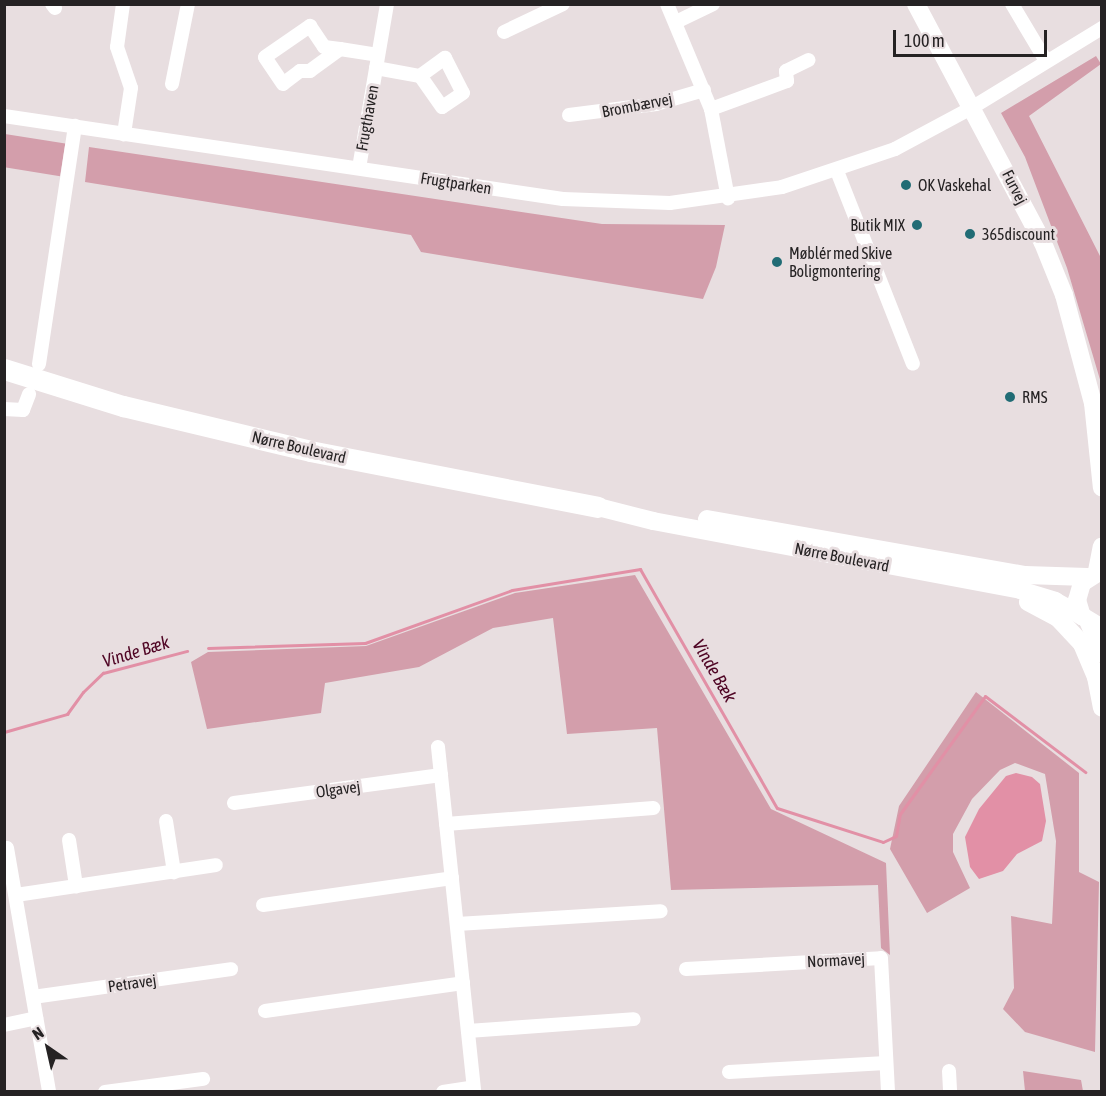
<!DOCTYPE html>
<meta charset="utf-8">
<style>
body{margin:0}
#map{position:relative;width:1106px;height:1096px;overflow:hidden;background:#e8dee0;font-family:"Asap Condensed",sans-serif}
div>[style]{position:absolute}
.green>*{inset:0;background:#d39eab;transform-origin:0 0}
.water>*{inset:0;background:#e290a6}
.stream>*{height:3px;margin:-1.5px;padding:0 1.5px;transform-origin:1.5px;border-radius:1.5px;background:#e290a6}
.minor>*{height:14px;margin:-7px;padding:0 7px;transform-origin:7px;border-radius:7px;background:#fff}
.major>*{height:18px;margin:-9px;padding:0 9px;transform-origin:9px;border-radius:9px;background:#fff}
.highway>*{height:21px;margin:-10.5px;padding:0 10.5px;transform-origin:10.5px;border-radius:10.5px;background:#fff}
.dots>*{width:16px;height:16px;translate:-50% -50%;box-sizing:border-box;border:3px solid #e8dee0;border-radius:50%}
span{translate:-50% -50%;white-space:nowrap;text-align:center;line-height:1.15;-webkit-text-stroke:6px #e8dee0;paint-order:stroke}
.street-label{font-size:16px;color:#252223}
.poi-label{font-size:16px;color:#252223}
.left{translate:0 -50%;text-align:left}
.right{translate:-100% -50%;text-align:right}
.water-label{font-size:18px;color:#4f0524;font-style:italic}
.frame{position:absolute;inset:0;border:6px solid #252223;pointer-events:none}
.north{position:absolute;left:18px;top:1018px;width:60px;height:60px;-webkit-text-stroke:4px #e8dee0;paint-order:stroke;rotate:326deg;font-size:16px;font-weight:700;line-height:24px;text-align:center;color:#252223}
.north::after{content:'';display:block;margin:auto;width:21px;height:27px;background:#252223;clip-path:polygon(50% 0,100% 100%,50% 72%,0 100%)}
.scale{position:absolute;left:893px;top:30px;width:154px;height:27px;box-sizing:border-box;border:3px solid #252223;border-top:0;padding-left:8px;font-size:18px;line-height:21px;white-space:nowrap;color:#252223;-webkit-text-stroke:4px #e8dee0;paint-order:stroke}
</style>
<div id="map">
<div class="green">
<div style="clip-path:polygon(1096px 56px,1101px 64px,1029px 116px,1101px 258px,1101px 383px,1067px 268px,1025px 157px,1001px 113px)"></div>
<div style="left:5px;top:134px;width:61px;height:33px;rotate:9deg"></div>
<div style="clip-path:polygon(89px 147px,602px 224px,725px 225px,716px 267px,703px 299px,421px 252px,411px 235px,85px 182px)"></div>
<div style="clip-path:polygon(635px 575px,771px 809px,886px 863px,890px 955px,881px 948px,878px 885px,671px 890px,657px 728px,567px 734px,553px 618px,493px 628px,419px 667px,325px 683px,321px 713px,207px 729px,191px 662px,208px 652px,366px 646px,515px 593px)"></div>
<div style="clip-path:polygon(976px 692px,1079px 773px,1079px 872px,1099px 882px,1095px 1052px,1025px 1032px,1003px 1009px,1014px 988px,1011px 916px,1052px 924px,1056px 841px,1045px 774px,1015px 763px,1000px 770px,972px 799px,953px 834px,953px 852px,970px 888px,927px 913px,890px 849px,899px 806px)"></div>
<div style="clip-path:polygon(1023px 1071px,1081px 1080px,1083px 1091px,1025px 1091px)"></div>
</div>
<div class="water">
<div style="clip-path:polygon(1016px 773px,1032px 777px,1040px 784px,1046px 821px,1042px 841px,1017px 854px,1003px 871px,979px 879px,970px 867px,965px 837px,979px 809px,1006px 776px)"></div>
</div>
<div class="stream">
<div style="left:208px;top:648px;width:157px;rotate:-1.8deg"></div>
<div style="left:365px;top:643px;width:156px;rotate:-19.8deg"></div>
<div style="left:512px;top:590px;width:130px;rotate:-9.3deg"></div>
<div style="left:640px;top:569px;width:275px;rotate:60.2deg"></div>
<div style="left:777px;top:808px;width:111px;rotate:17.8deg"></div>
<div style="left:883px;top:842px;width:14px;rotate:-25deg"></div>
<div style="left:896px;top:836px;width:22px;rotate:-80deg"></div>
<div style="left:900px;top:814px;width:145px;rotate:-54.2deg"></div>
<div style="left:985px;top:696px;width:126px;rotate:37.2deg"></div>
<div style="left:4px;top:732px;width:66px;rotate:-15.9deg"></div>
<div style="left:67px;top:714px;width:27px;rotate:-54deg"></div>
<div style="left:83px;top:692px;width:28px;rotate:-44deg"></div>
<div style="left:103px;top:673px;width:87px;rotate:-14.7deg"></div>
</div>
<div class="minor">
<div style="left:52px;top:4px;width:5px;rotate:53deg"></div>
<div style="left:123px;top:4px;width:43px;rotate:97.9deg"></div>
<div style="left:117px;top:47px;width:43px;rotate:71.1deg"></div>
<div style="left:131px;top:88px;width:47px;rotate:98.7deg"></div>
<div style="left:667px;top:4px;width:114px;rotate:67.3deg"></div>
<div style="left:711px;top:109px;width:91px;rotate:79.2deg"></div>
<div style="left:1012px;top:4px;width:66px;rotate:59.2deg"></div>
<div style="left:676px;top:22px;width:41px;rotate:-25.9deg"></div>
<div style="left:504px;top:32px;width:65px;rotate:-25.4deg"></div>
<div style="left:340px;top:49px;width:37px;rotate:144deg"></div>
<div style="left:310px;top:71px;width:10px;rotate:180deg"></div>
<div style="left:300px;top:71px;width:21px;rotate:143deg"></div>
<div style="left:283px;top:84px;width:32px;rotate:-124deg"></div>
<div style="left:265px;top:57px;width:55px;rotate:-34.6deg"></div>
<div style="left:310px;top:26px;width:25px;rotate:56deg"></div>
<div style="left:324px;top:47px;width:16px;rotate:7deg"></div>
<div style="left:340px;top:49px;width:38px;rotate:9deg"></div>
<div style="left:376px;top:68px;width:45px;rotate:10.3deg"></div>
<div style="left:420px;top:76px;width:31px;rotate:-36deg"></div>
<div style="left:445px;top:58px;width:39px;rotate:63deg"></div>
<div style="left:463px;top:93px;width:25px;rotate:146deg"></div>
<div style="left:442px;top:107px;width:38px;rotate:-125deg"></div>
<div style="left:172px;top:84px;width:82px;rotate:-78.7deg"></div>
<div style="left:711px;top:109px;width:81px;rotate:-20.2deg"></div>
<div style="left:787px;top:81px;width:10px;rotate:-96deg"></div>
<div style="left:786px;top:71px;width:25px;rotate:-26deg"></div>
<div style="left:569px;top:115px;width:88px;rotate:-7.2deg"></div>
<div style="left:656px;top:104px;width:50px;rotate:-16.3deg"></div>
<div style="left:4px;top:116px;width:565px;rotate:8.45deg"></div>
<div style="left:563px;top:199px;width:107px;rotate:2.1deg"></div>
<div style="left:670px;top:203px;width:113px;rotate:-8.1deg"></div>
<div style="left:782px;top:187px;width:119px;rotate:-18.6deg"></div>
<div style="left:895px;top:149px;width:89px;rotate:-28.3deg"></div>
<div style="left:973px;top:107px;width:151px;rotate:-31.5deg"></div>
<div style="left:359px;top:168px;width:166px;rotate:-80.3deg"></div>
<div style="left:837px;top:171px;width:207px;rotate:68.5deg"></div>
<div style="left:39px;top:364px;width:241px;rotate:-81.4deg"></div>
<div style="left:4px;top:409px;width:19px;rotate:3deg"></div>
<div style="left:23px;top:410px;width:17px;rotate:-69deg"></div>
<div style="left:438px;top:747px;width:347px;rotate:84deg"></div>
<div style="left:234px;top:803px;width:209px;rotate:-7.7deg"></div>
<div style="left:166px;top:821px;width:52px;rotate:81.1deg"></div>
<div style="left:446px;top:824px;width:208px;rotate:-4.4deg"></div>
<div style="left:69px;top:840px;width:47px;rotate:81.3deg"></div>
<div style="left:7px;top:848px;width:248px;rotate:80.2deg"></div>
<div style="left:16px;top:895px;width:202px;rotate:-8.5deg"></div>
<div style="left:263px;top:905px;width:191px;rotate:-8.1deg"></div>
<div style="left:457px;top:924px;width:204px;rotate:-3.6deg"></div>
<div style="left:686px;top:969px;width:195px;rotate:-3.2deg"></div>
<div style="left:881px;top:958px;width:134px;rotate:87deg"></div>
<div style="left:33px;top:997px;width:200px;rotate:-8deg"></div>
<div style="left:265px;top:1011px;width:200px;rotate:-8deg"></div>
<div style="left:4px;top:1025px;width:33px;rotate:-12deg"></div>
<div style="left:468px;top:1031px;width:166px;rotate:-4.1deg"></div>
<div style="left:949px;top:1071px;width:21px;rotate:87deg"></div>
<div style="left:729px;top:1072px;width:157px;rotate:-3.3deg"></div>
<div style="left:105px;top:1092px;width:99px;rotate:-7.6deg"></div>
<div style="left:443px;top:1092px;width:30px;rotate:-9deg"></div>
</div>
<div class="major">
<div style="left:916px;top:4px;width:271px;rotate:62deg"></div>
<div style="left:1043px;top:243px;width:56px;rotate:68deg"></div>
<div style="left:1064px;top:295px;width:112px;rotate:75deg"></div>
<div style="left:1093px;top:403px;width:85px;rotate:84deg"></div>
<div style="left:598px;top:507px;width:57px;rotate:14.3deg"></div>
<div style="left:653px;top:521px;width:373px;rotate:10.6deg"></div>
<div style="left:1020px;top:590px;width:37px;rotate:17deg"></div>
<div style="left:1055px;top:601px;width:31px;rotate:29deg"></div>
<div style="left:707px;top:519px;width:323px;rotate:10deg"></div>
<div style="left:1025px;top:575px;width:62px;rotate:1.8deg"></div>
<div style="left:1102px;top:570px;width:24px;rotate:147deg"></div>
<div style="left:1082px;top:583px;width:18px;rotate:106deg"></div>
<div style="left:1077px;top:600px;width:17px;rotate:73deg"></div>
<div style="left:1082px;top:616px;width:23px;rotate:31deg"></div>
<div style="left:1097px;top:571px;width:25px;rotate:-79deg"></div>
<div style="left:1028px;top:602px;width:34px;rotate:28deg"></div>
<div style="left:1058px;top:618px;width:35px;rotate:47deg"></div>
<div style="left:1082px;top:644px;width:36px;rotate:67deg"></div>
<div style="left:1096px;top:677px;width:31px;rotate:79deg"></div>
<div style="left:1089px;top:623px;width:33px;rotate:67deg"></div>
</div>
<div class="highway">
<div style="left:4px;top:369px;width:125px;rotate:17.3deg"></div>
<div style="left:123px;top:406px;width:192px;rotate:13.5deg"></div>
<div style="left:310px;top:451px;width:293px;rotate:11deg"></div>
</div>
<div class="dots">
<div style="left:906px;top:185px;background:#216c75"></div>
<div style="left:917px;top:225px;background:#216c75"></div>
<div style="left:970px;top:234px;background:#216c75"></div>
<div style="left:777px;top:262px;background:#216c75"></div>
<div style="left:1010px;top:397px;background:#216c75"></div>
</div>
<div class="street-label">
<span style="left:637px;top:105px;rotate:-11deg">Brombærvej</span>
<span style="left:367px;top:118px;rotate:-80deg">Frugthaven</span>
<span style="left:456px;top:183px;rotate:9deg">Frugtparken</span>
<span style="left:1015px;top:187px;rotate:63deg">Furvej</span>
<span style="left:299px;top:447px;rotate:13deg">Nørre Boulevard</span>
<span style="left:842px;top:557px;rotate:11deg">Nørre Boulevard</span>
<span style="left:338px;top:789px;rotate:-8deg">Olgavej</span>
<span style="left:836px;top:960px;rotate:-3deg">Normavej</span>
<span style="left:132px;top:983px;rotate:-8deg">Petravej</span>
</div>
<div class="poi-label">
<span class="left" style="left:918px;top:185px">OK Vaskehal</span>
<span class="right" style="left:905px;top:225px">Butik MIX</span>
<span class="left" style="left:982px;top:234px">365discount</span>
<span class="left" style="left:789px;top:262px">Møblér med Skive<br>Boligmontering</span>
<span class="left" style="left:1022px;top:397px">RMS</span>
</div>
<div class="water-label">
<span style="left:136px;top:652px;rotate:-17deg">Vinde Bæk</span>
<span style="left:714px;top:671px;rotate:60deg">Vinde Bæk</span>
</div>
<div class="frame"></div>
<div class="north">N</div>
<div class="scale">100 m</div>
</div>
